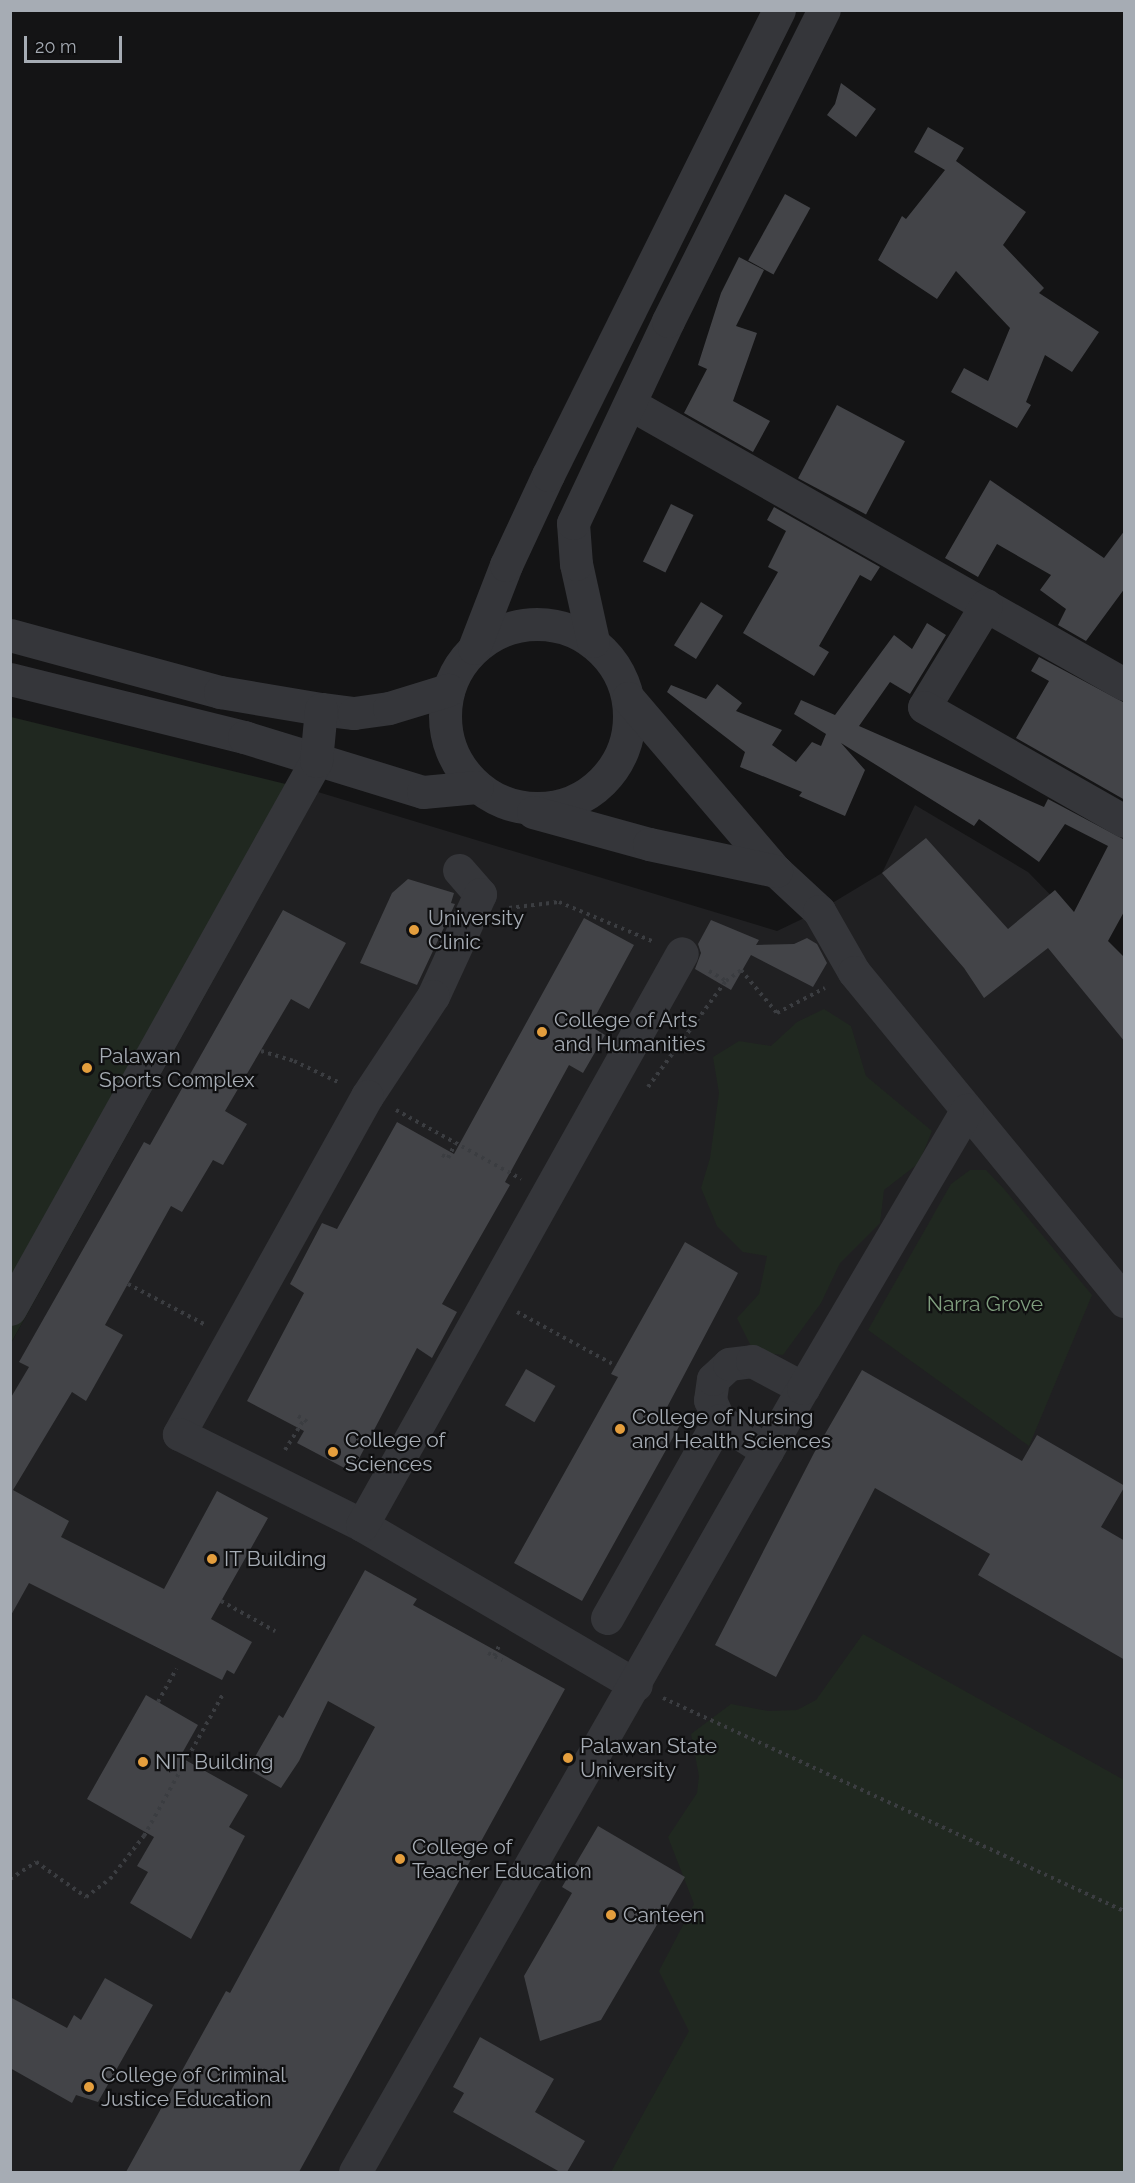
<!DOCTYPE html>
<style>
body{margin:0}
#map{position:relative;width:1135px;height:2183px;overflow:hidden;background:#141415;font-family:Raleway,sans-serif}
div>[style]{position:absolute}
.built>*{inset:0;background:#202022}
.green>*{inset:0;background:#202820}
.building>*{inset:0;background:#434448;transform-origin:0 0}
.path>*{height:4px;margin-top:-2px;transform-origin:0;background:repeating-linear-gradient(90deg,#3b3d41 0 3px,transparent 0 7.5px)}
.minor>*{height:33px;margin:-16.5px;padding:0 16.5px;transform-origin:16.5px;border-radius:16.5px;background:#35363a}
.minor>.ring{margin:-16.5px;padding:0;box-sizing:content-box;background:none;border:33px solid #35363a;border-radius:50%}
.dots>*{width:16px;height:16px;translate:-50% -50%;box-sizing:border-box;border:3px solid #0f0f10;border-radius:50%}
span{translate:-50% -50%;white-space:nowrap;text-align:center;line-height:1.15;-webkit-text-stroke:4.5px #0f0f10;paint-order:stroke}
.poi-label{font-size:21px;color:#a6acb4}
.left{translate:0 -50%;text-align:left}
.park-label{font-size:21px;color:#7f9e7e}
.frame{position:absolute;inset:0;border:12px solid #a6acb4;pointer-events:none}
.scale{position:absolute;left:24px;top:36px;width:98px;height:27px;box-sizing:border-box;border:3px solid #a6acb4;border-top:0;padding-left:8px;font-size:18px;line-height:21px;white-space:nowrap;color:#a6acb4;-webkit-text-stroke:4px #0f0f10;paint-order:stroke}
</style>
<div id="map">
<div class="built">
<div style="clip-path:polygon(318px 792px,777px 931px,819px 911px,882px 873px,915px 805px,1028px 872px,1124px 970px,1124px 2172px,11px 2172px,11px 1343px)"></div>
</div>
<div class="green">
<div style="clip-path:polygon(11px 717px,318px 792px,11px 1343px)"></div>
<div style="clip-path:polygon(824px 1009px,851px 1026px,866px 1076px,932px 1131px,919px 1163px,884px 1190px,880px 1223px,840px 1263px,821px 1303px,783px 1355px,754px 1352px,737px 1318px,759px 1294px,767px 1256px,743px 1252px,717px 1226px,701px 1188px,710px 1158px,719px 1093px,713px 1057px,739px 1041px,771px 1046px,797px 1022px)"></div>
<div style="clip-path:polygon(970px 1170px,986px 1170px,1004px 1189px,1092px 1295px,1029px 1446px,868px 1330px,951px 1184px)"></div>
<div style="clip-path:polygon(863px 1634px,1124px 1780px,1124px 2172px,611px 2172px,689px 2031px,659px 1971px,694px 1904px,668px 1837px,697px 1793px,699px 1776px,691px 1734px,731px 1704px,768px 1711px,797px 1710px,816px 1700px)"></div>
</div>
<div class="building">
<div style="clip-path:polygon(841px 83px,876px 109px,856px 137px,827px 115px,835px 104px)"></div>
<div style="clip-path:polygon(928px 127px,964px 148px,956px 161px,1026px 212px,1003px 245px,1044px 288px,1039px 293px,1099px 332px,1072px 372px,1045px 355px,1026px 402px,1031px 405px,1017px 428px,951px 392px,964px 368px,988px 381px,1010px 328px,956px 271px,937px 299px,878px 260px,902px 216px,906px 219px,945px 170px,914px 152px)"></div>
<div style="left:785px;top:194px;width:29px;height:76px;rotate:29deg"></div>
<div style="clip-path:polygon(739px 257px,764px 270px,736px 326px,757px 333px,733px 401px,770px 421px,753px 452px,684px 413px,707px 369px,698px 365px,721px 293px)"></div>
<div style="left:837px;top:405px;width:77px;height:83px;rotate:28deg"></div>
<div style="clip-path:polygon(990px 480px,1104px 558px,1125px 530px,1125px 588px,1086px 641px,1058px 625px,1066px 609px,1040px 590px,1051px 575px,997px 544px,978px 577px,945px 558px)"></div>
<div style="left:671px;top:504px;width:25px;height:64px;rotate:26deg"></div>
<div style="clip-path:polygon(774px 507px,880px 567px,871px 581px,860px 575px,819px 646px,829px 652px,814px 676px,743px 633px,778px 572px,768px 567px,786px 531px,767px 520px)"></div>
<div style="left:701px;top:602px;width:26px;height:51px;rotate:32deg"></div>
<div style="clip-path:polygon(927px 623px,946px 635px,910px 694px,890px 682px,859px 726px,1044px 807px,1048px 799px,1125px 840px,1125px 910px,1108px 941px,1125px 958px,1125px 1042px,1048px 948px,984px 998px,964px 968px,882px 873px,926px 838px,1008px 929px,1055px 890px,1074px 912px,1108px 846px,1065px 824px,1039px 862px,979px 819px,974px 826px,841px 743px,865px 770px,845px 816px,799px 796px,802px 792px,740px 767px,745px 752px,667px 692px,671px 685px,706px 699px,717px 684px,742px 703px,736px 711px,782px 730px,772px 745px,796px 762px,812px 742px,821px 746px,826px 734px,794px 714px,801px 700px,835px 715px,894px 635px,912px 649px)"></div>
<div style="clip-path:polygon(1039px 657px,1125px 703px,1125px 800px,1016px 738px,1049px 681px,1031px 671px)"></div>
<div style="clip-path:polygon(408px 879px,454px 893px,451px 903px,455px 904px,417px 985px,360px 963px,392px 893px)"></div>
<div style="clip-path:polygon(283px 910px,346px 943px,309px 1009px,291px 999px,225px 1111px,247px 1124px,223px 1165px,213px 1160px,182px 1212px,171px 1206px,105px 1325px,123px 1335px,86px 1401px,72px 1392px,13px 1490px,69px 1521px,61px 1537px,164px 1589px,217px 1491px,268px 1518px,211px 1619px,252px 1642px,234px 1674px,227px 1670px,222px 1680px,29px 1583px,10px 1617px,10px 1399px,29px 1367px,19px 1362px,144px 1142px,150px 1145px)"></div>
<div style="clip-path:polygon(584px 918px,634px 945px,590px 1026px,605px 1035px,583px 1073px,569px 1065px,505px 1182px,510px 1185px,442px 1304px,457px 1312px,432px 1358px,417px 1348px,352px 1472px,297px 1443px,304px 1431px,247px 1401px,304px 1293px,290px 1284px,322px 1223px,337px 1229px,397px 1122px,454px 1154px)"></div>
<div style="clip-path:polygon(711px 920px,759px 940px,756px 945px,794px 944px,807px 938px,817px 944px,827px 963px,813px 987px,751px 955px,731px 990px,695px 969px,701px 953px,698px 944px)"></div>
<div style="clip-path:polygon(685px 1242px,738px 1273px,664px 1413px,681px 1423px,582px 1601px,514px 1563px,618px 1377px,611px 1374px)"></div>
<div style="left:526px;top:1369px;width:34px;height:42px;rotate:30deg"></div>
<div style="clip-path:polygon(862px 1370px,1022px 1461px,1037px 1435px,1125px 1486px,1101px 1527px,1125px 1541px,1125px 1660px,978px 1575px,990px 1554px,875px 1488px,776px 1677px,715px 1645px,814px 1453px)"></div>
<div style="clip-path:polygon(365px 1570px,417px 1599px,413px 1605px,565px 1689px,299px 2172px,126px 2172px,226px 1991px,230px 1993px,375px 1727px,328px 1701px,299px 1761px,281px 1788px,248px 1769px,279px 1715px,283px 1718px)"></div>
<div style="clip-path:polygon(146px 1695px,198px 1725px,180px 1757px,248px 1795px,229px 1827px,245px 1836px,191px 1939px,130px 1903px,148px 1872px,137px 1866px,154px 1837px,87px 1799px)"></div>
<div style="clip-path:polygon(598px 1826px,685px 1877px,601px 2020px,540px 2041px,524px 1976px,572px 1893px,562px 1887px)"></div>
<div style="clip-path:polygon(105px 1978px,153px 2005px,98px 2102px,76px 2095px,72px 2103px,10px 2068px,10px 1997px,67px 2028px,74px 2015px,81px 2020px)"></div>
<div style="clip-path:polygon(480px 2037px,554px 2079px,535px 2112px,585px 2141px,567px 2172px,560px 2172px,453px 2112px,464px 2093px,453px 2087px)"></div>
</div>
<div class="path">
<div style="left:509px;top:908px;width:50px;rotate:-6.8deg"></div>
<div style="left:559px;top:902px;width:101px;rotate:22.8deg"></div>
<div style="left:709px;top:971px;width:20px;rotate:30deg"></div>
<div style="left:261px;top:1051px;width:34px;rotate:17deg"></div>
<div style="left:294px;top:1061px;width:49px;rotate:25.5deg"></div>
<div style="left:648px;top:1087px;width:132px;rotate:-53.7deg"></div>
<div style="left:726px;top:981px;width:19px;rotate:-36deg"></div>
<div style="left:741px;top:970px;width:56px;rotate:50.1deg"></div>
<div style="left:777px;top:1013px;width:54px;rotate:-27.5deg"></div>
<div style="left:396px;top:1110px;width:143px;rotate:28.9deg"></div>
<div style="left:442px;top:1155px;width:7px;rotate:27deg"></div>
<div style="left:448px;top:1158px;width:16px;rotate:-63deg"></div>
<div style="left:128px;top:1284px;width:86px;rotate:27.8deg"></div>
<div style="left:517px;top:1312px;width:113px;rotate:28.6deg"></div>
<div style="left:298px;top:1416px;width:13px;rotate:32deg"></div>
<div style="left:285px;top:1450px;width:36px;rotate:-58deg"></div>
<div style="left:221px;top:1601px;width:62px;rotate:29.1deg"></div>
<div style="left:488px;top:1653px;width:16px;rotate:27deg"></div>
<div style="left:494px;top:1656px;width:13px;rotate:-63deg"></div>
<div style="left:663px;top:1698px;width:508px;rotate:24.8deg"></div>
<div style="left:158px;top:1702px;width:38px;rotate:-61deg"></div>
<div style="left:10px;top:1879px;width:31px;rotate:-33deg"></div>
<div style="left:36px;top:1862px;width:61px;rotate:35deg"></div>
<div style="left:86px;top:1897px;width:30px;rotate:-37deg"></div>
<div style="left:110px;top:1879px;width:55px;rotate:-51.7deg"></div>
<div style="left:144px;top:1836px;width:162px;rotate:-60.9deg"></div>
</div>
<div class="minor">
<div style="left:632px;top:405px;width:566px;rotate:29.56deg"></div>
<div style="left:986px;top:605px;width:119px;rotate:121.3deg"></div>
<div style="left:924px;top:707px;width:230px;rotate:29.7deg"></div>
<div class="ring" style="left:445px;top:624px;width:151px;height:151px"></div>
<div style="left:10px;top:635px;width:218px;rotate:15.2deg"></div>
<div style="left:220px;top:692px;width:102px;rotate:9.6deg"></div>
<div style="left:321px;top:709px;width:33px;rotate:7deg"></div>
<div style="left:354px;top:713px;width:35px;rotate:-8deg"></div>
<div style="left:389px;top:708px;width:62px;rotate:-17deg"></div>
<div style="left:593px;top:641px;width:79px;rotate:-102.4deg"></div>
<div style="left:576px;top:564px;width:41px;rotate:-94.2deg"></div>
<div style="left:573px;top:523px;width:223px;rotate:-64.8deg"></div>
<div style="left:668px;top:321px;width:348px;rotate:-63.4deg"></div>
<div style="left:474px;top:648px;width:89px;rotate:-68.9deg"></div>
<div style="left:506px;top:565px;width:99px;rotate:-65deg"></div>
<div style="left:548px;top:475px;width:519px;rotate:-63.58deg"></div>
<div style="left:10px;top:679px;width:241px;rotate:13.9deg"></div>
<div style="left:244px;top:737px;width:187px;rotate:17.1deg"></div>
<div style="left:423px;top:792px;width:54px;rotate:-5.3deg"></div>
<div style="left:628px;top:698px;width:228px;rotate:49.5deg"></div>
<div style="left:776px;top:871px;width:59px;rotate:42.9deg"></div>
<div style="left:819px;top:911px;width:70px;rotate:60.2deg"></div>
<div style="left:854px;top:972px;width:426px;rotate:50.6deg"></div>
<div style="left:533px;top:812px;width:120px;rotate:15.4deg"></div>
<div style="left:649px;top:844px;width:130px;rotate:12deg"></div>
<div style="left:459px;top:870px;width:32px;rotate:49deg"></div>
<div style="left:480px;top:894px;width:112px;rotate:114.7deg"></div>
<div style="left:433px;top:996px;width:120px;rotate:123.4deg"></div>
<div style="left:367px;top:1096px;width:387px;rotate:119.1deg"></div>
<div style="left:179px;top:1434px;width:204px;rotate:26.4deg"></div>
<div style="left:362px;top:1525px;width:317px;rotate:30.3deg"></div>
<div style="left:10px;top:1309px;width:628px;rotate:-60.82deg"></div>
<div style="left:316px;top:761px;width:52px;rotate:-84.5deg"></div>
<div style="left:767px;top:1451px;width:57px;rotate:-147.1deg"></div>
<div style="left:719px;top:1420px;width:22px;rotate:-114deg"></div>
<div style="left:710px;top:1400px;width:21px;rotate:-82deg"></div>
<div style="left:713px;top:1379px;width:22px;rotate:-43deg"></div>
<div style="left:729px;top:1364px;width:23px;rotate:-7deg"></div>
<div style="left:752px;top:1361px;width:58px;rotate:27.9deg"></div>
<div style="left:362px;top:1525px;width:655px;rotate:-60.78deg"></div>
<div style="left:607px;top:1618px;width:227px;rotate:-60.5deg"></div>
<div style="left:355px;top:2172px;width:903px;rotate:-60.26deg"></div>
<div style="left:803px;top:1388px;width:323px;rotate:-59.5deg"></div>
</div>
<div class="dots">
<div style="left:414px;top:930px;background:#e49e3d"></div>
<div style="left:542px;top:1032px;background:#e49e3d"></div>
<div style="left:87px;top:1068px;background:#e49e3d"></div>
<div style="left:620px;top:1429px;background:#e49e3d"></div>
<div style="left:333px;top:1452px;background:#e49e3d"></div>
<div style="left:212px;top:1559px;background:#e49e3d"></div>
<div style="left:568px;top:1758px;background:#e49e3d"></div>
<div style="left:143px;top:1762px;background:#e49e3d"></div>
<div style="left:400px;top:1859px;background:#e49e3d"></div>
<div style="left:611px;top:1915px;background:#e49e3d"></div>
<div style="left:89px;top:2087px;background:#e49e3d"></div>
</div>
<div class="poi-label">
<span class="left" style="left:428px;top:930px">University<br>Clinic</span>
<span class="left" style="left:554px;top:1032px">College of Arts<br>and Humanities</span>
<span class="left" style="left:99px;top:1068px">Palawan<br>Sports Complex</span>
<span class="left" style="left:632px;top:1429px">College of Nursing<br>and Health Sciences</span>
<span class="left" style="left:345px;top:1452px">College of<br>Sciences</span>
<span class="left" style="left:224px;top:1559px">IT Building</span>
<span class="left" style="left:580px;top:1758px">Palawan State<br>University</span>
<span class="left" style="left:155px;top:1762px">NIT Building</span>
<span class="left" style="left:412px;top:1859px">College of<br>Teacher Education</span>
<span class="left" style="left:623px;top:1915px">Canteen</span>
<span class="left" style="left:101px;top:2087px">College of Criminal<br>Justice Education</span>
</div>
<div class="park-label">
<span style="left:985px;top:1304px">Narra Grove</span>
</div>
<div class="frame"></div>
<div class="scale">20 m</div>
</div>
